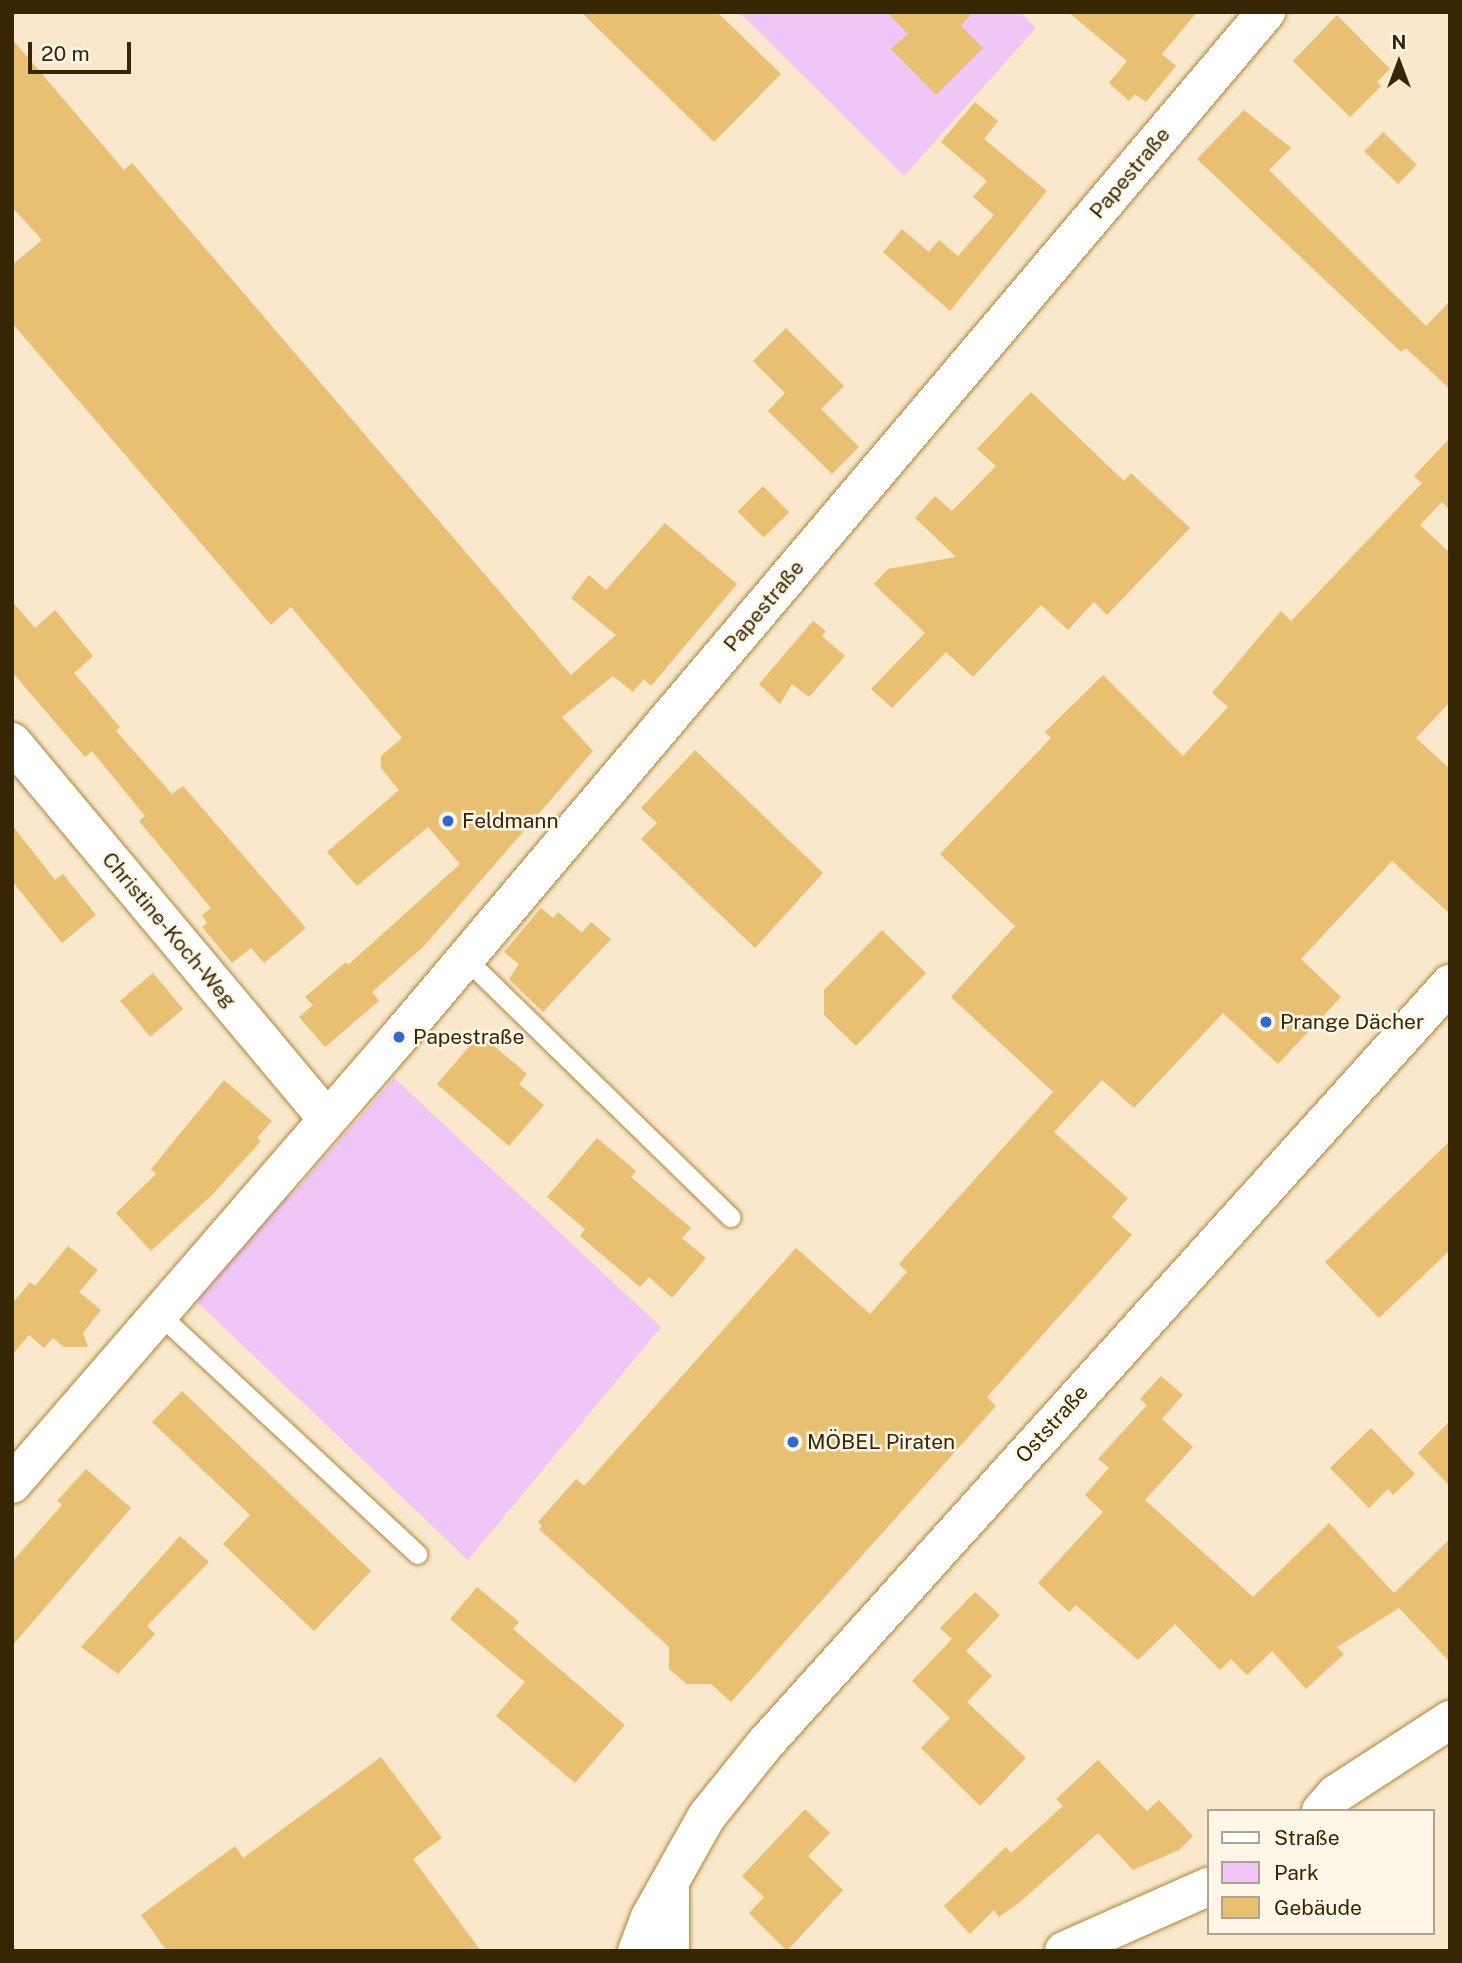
<!DOCTYPE html>
<meta charset="utf-8">
<style>
body{margin:0}
#map{position:relative;width:1462px;height:1963px;overflow:hidden;background:#f9e8cb;font-family:"Public Sans",sans-serif}
div>[style]{position:absolute}
.green>*{inset:0;background:#efc6f5}
.building>*{inset:0;background:#e9bf72;transform-origin:0 0}
.roads{filter:drop-shadow(0 0 2px #ad8536) drop-shadow(0 0 2px #ad8536)}
.service>*{height:19px;margin:-9.5px;padding:0 9.5px;transform-origin:9.5px;border-radius:9.5px;background:#fff}
.minor>*{height:38px;margin:-19px;padding:0 19px;transform-origin:19px;border-radius:19px;background:#fff}
.tertiary>*{height:38px;margin:-19px;padding:0 19px;transform-origin:19px;border-radius:19px;background:#fff}
.dots>*{width:19px;height:19px;translate:-50% -50%;box-sizing:border-box;border:4px solid #fff6e8;border-radius:50%}
span{translate:-50% -50%;white-space:nowrap;text-align:center;line-height:1.15;-webkit-text-stroke:5px #fff6e8;paint-order:stroke}
.street-label{font-size:21px;color:#362604}
.poi-label{font-size:21px;color:#362604}
.left{translate:0 -50%;text-align:left}
.frame{position:absolute;inset:0;border:14px solid #362604;pointer-events:none}
.legend{position:absolute;left:1207px;top:1809px;width:228px;height:126px;box-sizing:border-box;background:#fff6e8;border:2px solid #afa38d;margin:0;padding:9px 12px;list-style:none;font-size:21px;color:#362604}
.legend li{display:flex;align-items:center;gap:14px;height:35px}
.legend b{width:35px;border:2px solid #afa38d}
.north{position:absolute;left:1364px;top:28px;width:70px;height:70px;-webkit-text-stroke:5px #fff6e8;paint-order:stroke;rotate:0deg;font-size:19px;font-weight:700;line-height:28px;text-align:center;color:#362604}
.north::after{content:'';display:block;margin:auto;width:24px;height:32px;background:#362604;clip-path:polygon(50% 0,100% 100%,50% 72%,0 100%)}
.scale{position:absolute;left:28px;top:42px;width:103px;height:32px;box-sizing:border-box;border:4px solid #362604;border-top:0;padding-left:9px;font-size:21px;line-height:24px;white-space:nowrap;color:#362604;-webkit-text-stroke:5px #fff6e8;paint-order:stroke}
</style>
<div id="map">
<div class="green">
<div style="clip-path:polygon(739px 12px,1020px 12px,1036px 28px,904px 176px)"></div>
<div style="clip-path:polygon(394px 1078px,661px 1327px,468px 1560px,189px 1294px,284px 1194px,289px 1198px)"></div>
</div>
<div class="building">
<div style="clip-path:polygon(581px 12px,717px 12px,781px 74px,714px 142px)"></div>
<div style="clip-path:polygon(887px 12px,973px 12px,961px 26px,983px 48px,936px 95px,891px 49px,908px 34px)"></div>
<div style="clip-path:polygon(1068px 12px,1197px 12px,1162px 54px,1176px 66px,1146px 102px,1135px 94px,1129px 101px,1109px 83px,1127px 61px)"></div>
<div style="clip-path:polygon(1337px 15px,1390px 69px,1377px 82px,1381px 86px,1350px 117px,1293px 61px)"></div>
<div style="clip-path:polygon(12px 39px,124px 170px,132px 163px,571px 675px,616px 635px,571px 598px,589px 575px,606px 590px,665px 523px,737px 584px,651px 686px,644px 679px,633px 692px,613px 676px,562px 717px,593px 751px,425px 945px,372px 992px,379px 1001px,325px 1047px,299px 1017px,313px 1005px,305px 997px,346px 962px,348px 965px,460px 864px,428px 827px,357px 886px,327px 852px,399px 790px,381px 768px,381px 756px,402px 738px,291px 607px,271px 625px,12px 323px,12px 265px,42px 240px,12px 207px)"></div>
<div style="clip-path:polygon(975px 102px,998px 121px,984px 139px,1047px 191px,950px 311px,883px 252px,902px 229px,929px 252px,939px 240px,958px 256px,994px 215px,973px 197px,987px 181px,941px 142px)"></div>
<div style="clip-path:polygon(1244px 110px,1291px 148px,1269px 170px,1426px 326px,1450px 301px,1450px 389px,1406px 348px,1401px 352px,1197px 159px)"></div>
<div style="left:1383px;top:132px;width:47px;height:27px;rotate:44deg"></div>
<div style="clip-path:polygon(786px 328px,844px 386px,821px 409px,859px 447px,832px 474px,768px 411px,785px 393px,753px 361px)"></div>
<div style="clip-path:polygon(1031px 392px,1124px 481px,1131px 473px,1190px 528px,1107px 615px,1094px 602px,1068px 630px,1041px 605px,973px 677px,946px 652px,892px 708px,871px 689px,925px 633px,874px 584px,888px 569px,956px 557px,915px 518px,935px 496px,952px 511px,996px 466px,977px 449px)"></div>
<div style="clip-path:polygon(1450px 438px,1450px 510px,1442px 502px,1420px 525px,1450px 553px,1450px 702px,1416px 738px,1450px 769px,1450px 914px,1392px 861px,1301px 959px,1341px 997px,1278px 1064px,1223px 1013px,1134px 1108px,1102px 1080px,1054px 1132px,1128px 1198px,1112px 1217px,1132px 1235px,987px 1397px,996px 1406px,731px 1702px,711px 1684px,687px 1684px,669px 1669px,669px 1647px,539px 1529px,542px 1526px,538px 1522px,576px 1479px,584px 1486px,796px 1248px,870px 1314px,907px 1272px,899px 1264px,1053px 1092px,951px 997px,1015px 926px,940px 854px,1051px 738px,1045px 732px,1103px 675px,1183px 756px,1228px 707px,1212px 693px,1281px 611px,1291px 621px,1422px 483px,1414px 476px)"></div>
<div style="left:763px;top:486px;width:37px;height:36px;rotate:45deg"></div>
<div style="clip-path:polygon(12px 601px,35px 628px,55px 610px,93px 656px,74px 673px,120px 727px,116px 731px,172px 794px,183px 786px,306px 928px,264px 963px,251px 948px,232px 963px,202px 927px,207px 923px,202px 915px,211px 908px,139px 821px,145px 816px,92px 751px,85px 757px,12px 672px)"></div>
<div style="clip-path:polygon(813px 621px,826px 631px,822px 636px,845px 656px,809px 697px,792px 684px,780px 704px,759px 684px)"></div>
<div style="clip-path:polygon(695px 750px,823px 873px,755px 948px,641px 839px,657px 823px,641px 808px)"></div>
<div style="clip-path:polygon(12px 825px,55px 880px,63px 874px,96px 915px,62px 943px,12px 881px)"></div>
<div style="clip-path:polygon(541px 908px,553px 918px,558px 912px,582px 933px,591px 922px,611px 939px,543px 1012px,509px 979px,519px 964px,504px 952px)"></div>
<div style="clip-path:polygon(882px 930px,926px 973px,856px 1046px,824px 1015px,824px 990px)"></div>
<div style="left:153px;top:973px;width:47px;height:43px;rotate:50deg"></div>
<div style="clip-path:polygon(480px 1034px,527px 1074px,519px 1084px,544px 1105px,509px 1146px,437px 1084px)"></div>
<div style="clip-path:polygon(224px 1080px,272px 1121px,257px 1138px,261px 1141px,212px 1195px,151px 1251px,116px 1213px,156px 1174px,151px 1169px)"></div>
<div style="clip-path:polygon(597px 1138px,636px 1171px,631px 1177px,691px 1228px,682px 1238px,706px 1258px,672px 1298px,649px 1277px,640px 1287px,580px 1236px,585px 1229px,547px 1197px)"></div>
<div style="clip-path:polygon(1450px 1141px,1450px 1250px,1379px 1318px,1325px 1262px)"></div>
<div style="clip-path:polygon(68px 1246px,98px 1270px,79px 1292px,101px 1310px,83px 1333px,88px 1347px,64px 1347px,53px 1338px,44px 1348px,29px 1335px,12px 1355px,12px 1304px,30px 1282px,35px 1286px)"></div>
<div style="clip-path:polygon(1161px 1376px,1183px 1395px,1162px 1419px,1193px 1447px,1145px 1500px,1253px 1597px,1329px 1523px,1394px 1593px,1450px 1539px,1450px 1662px,1399px 1608px,1337px 1647px,1344px 1654px,1306px 1689px,1272px 1651px,1247px 1675px,1231px 1659px,1220px 1670px,1175px 1624px,1138px 1660px,1076px 1605px,1069px 1612px,1038px 1583px,1103px 1512px,1085px 1495px,1109px 1468px,1098px 1459px,1147px 1405px,1140px 1399px)"></div>
<div style="clip-path:polygon(182px 1391px,371px 1571px,314px 1631px,223px 1544px,250px 1515px,152px 1422px)"></div>
<div style="clip-path:polygon(1450px 1421px,1450px 1486px,1418px 1453px)"></div>
<div style="clip-path:polygon(1371px 1428px,1415px 1474px,1393px 1495px,1388px 1489px,1369px 1508px,1330px 1468px)"></div>
<div style="clip-path:polygon(86px 1469px,131px 1508px,12px 1646px,12px 1562px,62px 1505px,57px 1501px)"></div>
<div style="clip-path:polygon(180px 1536px,209px 1562px,147px 1626px,155px 1634px,118px 1674px,81px 1647px)"></div>
<div style="clip-path:polygon(477px 1587px,519px 1622px,513px 1629px,625px 1725px,575px 1783px,496px 1716px,525px 1682px,450px 1619px)"></div>
<div style="clip-path:polygon(975px 1592px,1000px 1615px,966px 1651px,992px 1676px,967px 1702px,1026px 1758px,980px 1806px,921px 1748px,950px 1718px,912px 1681px,952px 1639px,940px 1628px)"></div>
<div style="clip-path:polygon(381px 1757px,442px 1838px,413px 1859px,481px 1951px,167px 1951px,141px 1915px,235px 1846px,243px 1858px)"></div>
<div style="clip-path:polygon(1098px 1760px,1147px 1811px,1159px 1800px,1193px 1836px,1179px 1850px,1133px 1870px,1098px 1833px,1021px 1901px,999px 1917px,994px 1910px,970px 1934px,944px 1906px,1006px 1847px,1011px 1853px,1063px 1806px,1056px 1799px)"></div>
<div style="clip-path:polygon(805px 1809px,830px 1833px,808px 1856px,843px 1890px,787px 1951px,749px 1913px,764px 1897px,742px 1876px)"></div>
</div>
<div class="roads">
<div class="service">
<div style="left:465px;top:958px;width:371px;rotate:44.3deg"></div>
<div style="left:158px;top:1313px;width:354px;rotate:42.9deg"></div>
</div>
<div class="minor">
<div style="left:12px;top:742px;width:490px;rotate:50.1deg"></div>
<div style="left:12px;top:1484px;width:591px;rotate:-49.11deg"></div>
<div style="left:399px;top:1037px;width:1343px;rotate:-49.77deg"></div>
<div style="left:670px;top:1886px;width:65px;rotate:90deg"></div>
<div style="left:637px;top:1951px;width:36px;rotate:-69deg"></div>
<div style="left:650px;top:1917px;width:116px;rotate:-60.6deg"></div>
<div style="left:707px;top:1816px;width:91px;rotate:-51.2deg"></div>
<div style="left:764px;top:1745px;width:1025px;rotate:-47.97deg"></div>
</div>
<div class="tertiary">
<div style="left:1321px;top:1811px;width:23px;rotate:-49deg"></div>
<div style="left:1336px;top:1794px;width:136px;rotate:-33deg"></div>
<div style="left:1064px;top:1951px;width:158px;rotate:-24deg"></div>
</div>
</div>
<div class="dots">
<div style="left:448px;top:821px;background:#2f67d5"></div>
<div style="left:1266px;top:1022px;background:#2f67d5"></div>
<div style="left:399px;top:1037px;background:#2f67d5"></div>
<div style="left:793px;top:1442px;background:#2f67d5"></div>
</div>
<div class="street-label">
<span style="left:1130px;top:173px;rotate:-50deg">Papestraße</span>
<span style="left:764px;top:606px;rotate:-50deg">Papestraße</span>
<span style="left:169px;top:930px;rotate:50deg">Christine-Koch-Weg</span>
<span style="left:1052px;top:1424px;rotate:-48deg">Oststraße</span>
</div>
<div class="poi-label">
<span class="left" style="left:462px;top:821px">Feldmann</span>
<span class="left" style="left:1280px;top:1022px">Prange Dächer</span>
<span class="left" style="left:413px;top:1037px">Papestraße</span>
<span class="left" style="left:807px;top:1442px">MÖBEL Piraten</span>
</div>
<div class="frame"></div>
<ul class="legend">
<li><b style="height:9px;background:#fff"></b>Straße</li>
<li><b style="height:19px;background:#efc6f5"></b>Park</li>
<li><b style="height:19px;background:#e9bf72"></b>Gebäude</li>
</ul>
<div class="north">N</div>
<div class="scale">20 m</div>
</div>
